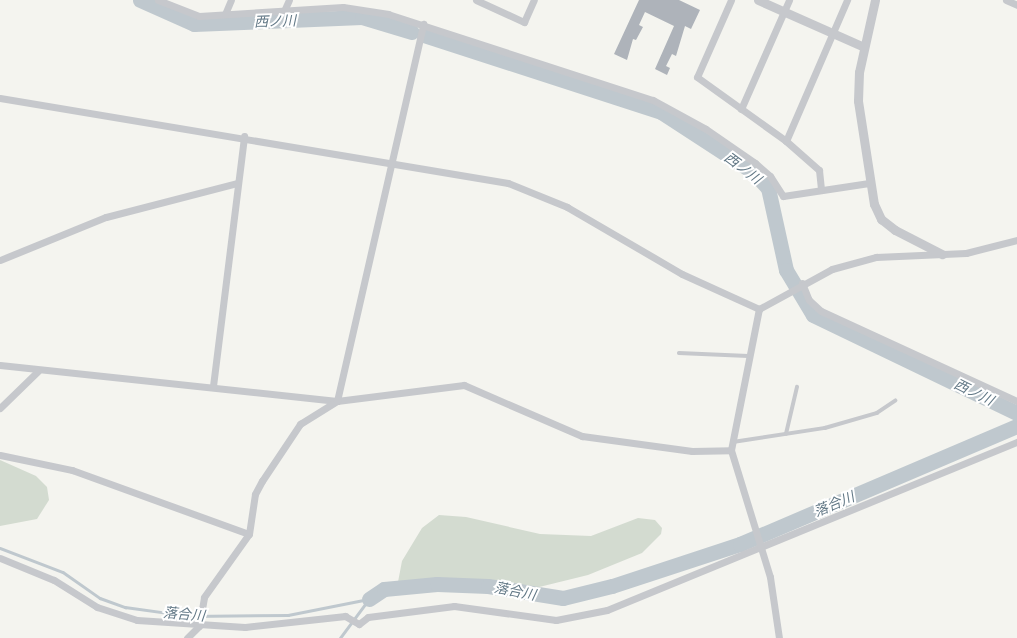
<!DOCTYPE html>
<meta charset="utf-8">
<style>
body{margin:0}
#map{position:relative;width:1017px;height:638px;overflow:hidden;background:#f4f4ef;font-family:Montserrat,"Noto Sans JP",sans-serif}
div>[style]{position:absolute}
.green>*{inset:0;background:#d3dbd0}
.stream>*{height:2.5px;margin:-1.25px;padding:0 1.25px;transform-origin:1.25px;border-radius:1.25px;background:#bfc8ce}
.river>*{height:15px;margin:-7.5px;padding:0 7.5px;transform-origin:7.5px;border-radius:7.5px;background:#bfc8ce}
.building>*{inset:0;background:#aeb3ba}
.service>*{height:3.5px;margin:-1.75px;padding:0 1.75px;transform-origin:1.75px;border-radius:1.75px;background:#c6c8cc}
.minor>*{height:7px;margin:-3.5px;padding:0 3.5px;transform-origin:3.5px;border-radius:3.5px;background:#c6c8cc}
.tertiary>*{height:9px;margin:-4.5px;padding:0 4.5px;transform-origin:4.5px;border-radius:4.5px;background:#c6c8cc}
span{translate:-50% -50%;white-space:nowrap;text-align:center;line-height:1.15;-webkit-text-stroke:4px #fff;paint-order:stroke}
.water-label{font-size:14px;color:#627886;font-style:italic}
</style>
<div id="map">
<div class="green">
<div style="clip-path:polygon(0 460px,36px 476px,47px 487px,49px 500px,37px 519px,0 526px)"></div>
<div style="clip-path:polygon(439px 515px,466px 517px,540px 534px,591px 536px,638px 518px,655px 520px,662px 528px,661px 534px,642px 553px,588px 575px,523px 591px,420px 591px,398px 582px,402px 561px,422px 528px)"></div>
</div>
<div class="stream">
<div style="left:0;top:548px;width:67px;rotate:20.9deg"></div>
<div style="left:63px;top:572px;width:45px;rotate:35.1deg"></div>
<div style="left:100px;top:598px;width:27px;rotate:20deg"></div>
<div style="left:125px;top:607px;width:66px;rotate:7.9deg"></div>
<div style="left:190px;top:616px;width:98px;rotate:-0.6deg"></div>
<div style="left:288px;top:615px;width:83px;rotate:-11.2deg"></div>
<div style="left:340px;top:638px;width:49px;rotate:-53.4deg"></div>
</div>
<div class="river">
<div style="left:140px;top:0;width:59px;rotate:24deg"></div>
<div style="left:194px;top:24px;width:168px;rotate:-2.4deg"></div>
<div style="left:362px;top:17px;width:52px;rotate:16.7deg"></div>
<div style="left:424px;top:35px;width:249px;rotate:18deg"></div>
<div style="left:661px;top:112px;width:110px;rotate:33.1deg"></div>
<div style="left:753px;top:172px;width:22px;rotate:47deg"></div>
<div style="left:768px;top:188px;width:84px;rotate:77.6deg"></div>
<div style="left:786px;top:270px;width:52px;rotate:59deg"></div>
<div style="left:813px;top:315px;width:226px;rotate:25.7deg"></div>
<div style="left:369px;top:599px;width:18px;rotate:-34deg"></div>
<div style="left:384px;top:589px;width:53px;rotate:-5.4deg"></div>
<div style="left:437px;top:584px;width:51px;rotate:2.2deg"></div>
<div style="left:488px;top:586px;width:76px;rotate:9.1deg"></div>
<div style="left:563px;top:598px;width:50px;rotate:-13.8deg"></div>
<div style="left:612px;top:586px;width:135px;rotate:-18.2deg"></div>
<div style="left:740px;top:544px;width:301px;rotate:-23.1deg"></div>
</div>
<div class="building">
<div style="clip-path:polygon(639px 0,679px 0,700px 10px,691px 29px,685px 26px,676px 56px,672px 54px,666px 66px,670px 68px,667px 75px,655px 69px,674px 26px,645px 12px,639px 25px,643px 27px,636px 40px,633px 39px,627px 60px,614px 54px)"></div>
</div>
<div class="service">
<div style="left:679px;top:353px;width:69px;rotate:2.5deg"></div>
<div style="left:786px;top:434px;width:48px;rotate:-76.8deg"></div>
<div style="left:733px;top:442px;width:93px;rotate:-8.7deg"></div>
<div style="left:825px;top:428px;width:54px;rotate:-16.1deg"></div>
<div style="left:877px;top:413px;width:22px;rotate:-34deg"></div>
</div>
<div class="minor">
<div style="left:158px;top:0;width:44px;rotate:21.3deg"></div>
<div style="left:199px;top:16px;width:144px;rotate:-3.6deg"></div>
<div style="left:343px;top:7px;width:46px;rotate:8.8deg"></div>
<div style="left:388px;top:14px;width:279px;rotate:18deg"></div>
<div style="left:653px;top:100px;width:60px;rotate:28.7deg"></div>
<div style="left:706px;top:129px;width:60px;rotate:34.8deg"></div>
<div style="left:755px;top:163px;width:20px;rotate:41deg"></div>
<div style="left:770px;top:176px;width:24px;rotate:57deg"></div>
<div style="left:783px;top:196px;width:87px;rotate:-8.6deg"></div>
<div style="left:476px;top:0;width:53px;rotate:24.6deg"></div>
<div style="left:524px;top:22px;width:24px;rotate:-66deg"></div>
<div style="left:731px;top:0;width:84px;rotate:113.8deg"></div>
<div style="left:697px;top:77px;width:110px;rotate:35.7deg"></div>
<div style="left:786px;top:141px;width:44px;rotate:41.3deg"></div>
<div style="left:819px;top:170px;width:20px;rotate:84deg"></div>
<div style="left:1006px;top:0;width:12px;rotate:24deg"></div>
<div style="left:284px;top:11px;width:12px;rotate:-66deg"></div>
<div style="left:225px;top:14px;width:15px;rotate:-67deg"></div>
<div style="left:0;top:98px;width:515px;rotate:9.5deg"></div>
<div style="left:508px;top:183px;width:64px;rotate:22.1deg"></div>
<div style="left:567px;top:207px;width:133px;rotate:30.2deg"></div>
<div style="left:682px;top:274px;width:85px;rotate:24.4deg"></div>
<div style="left:741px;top:109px;width:119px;rotate:-66.2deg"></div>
<div style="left:786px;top:141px;width:154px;rotate:-66.6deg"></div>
<div style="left:0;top:260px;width:114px;rotate:-22.1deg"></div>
<div style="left:106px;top:217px;width:135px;rotate:-14.5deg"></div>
<div style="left:802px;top:283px;width:18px;rotate:68deg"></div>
<div style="left:809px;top:300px;width:16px;rotate:43deg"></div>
<div style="left:821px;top:311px;width:216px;rotate:24.7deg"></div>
<div style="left:0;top:365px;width:339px;rotate:6.1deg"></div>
<div style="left:337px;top:401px;width:128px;rotate:-7.2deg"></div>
<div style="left:464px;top:385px;width:129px;rotate:23.4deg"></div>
<div style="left:582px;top:436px;width:111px;rotate:7.8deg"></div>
<div style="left:692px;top:451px;width:39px;rotate:-1deg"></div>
<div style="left:213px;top:386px;width:252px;rotate:-82.9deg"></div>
<div style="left:0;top:408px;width:53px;rotate:-44.2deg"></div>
<div style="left:0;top:455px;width:74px;rotate:11.8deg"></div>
<div style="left:72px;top:470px;width:188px;rotate:19.9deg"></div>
<div style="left:0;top:558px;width:58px;rotate:22.2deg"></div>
<div style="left:54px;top:580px;width:51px;rotate:32.1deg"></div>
<div style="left:97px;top:607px;width:42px;rotate:18deg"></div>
<div style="left:137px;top:620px;width:108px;rotate:3.7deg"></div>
<div style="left:245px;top:627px;width:101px;rotate:-6.3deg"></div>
<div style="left:345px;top:616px;width:16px;rotate:30deg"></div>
<div style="left:359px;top:624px;width:11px;rotate:-38deg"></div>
<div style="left:368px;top:617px;width:87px;rotate:-7.3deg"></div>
<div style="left:454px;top:606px;width:103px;rotate:7.8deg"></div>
<div style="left:556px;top:620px;width:52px;rotate:-11.1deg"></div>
<div style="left:607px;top:610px;width:443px;rotate:-22.3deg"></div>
<div style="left:199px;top:626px;width:29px;rotate:-80deg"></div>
<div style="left:204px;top:597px;width:77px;rotate:-54.5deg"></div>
<div style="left:249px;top:534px;width:40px;rotate:-81.5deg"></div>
<div style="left:255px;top:494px;width:15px;rotate:-62deg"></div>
<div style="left:262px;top:481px;width:69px;rotate:-56.3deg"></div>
<div style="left:300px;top:424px;width:44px;rotate:-31.9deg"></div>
<div style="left:337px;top:401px;width:387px;rotate:-77.1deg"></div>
<div style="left:187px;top:638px;width:17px;rotate:-45deg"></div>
<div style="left:779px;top:638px;width:62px;rotate:-98.4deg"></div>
<div style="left:770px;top:577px;width:133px;rotate:-107.1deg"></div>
<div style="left:731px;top:450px;width:144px;rotate:-78.8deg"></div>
<div style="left:759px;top:309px;width:83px;rotate:-28.7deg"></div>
<div style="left:832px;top:269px;width:46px;rotate:-15.3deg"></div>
<div style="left:876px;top:257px;width:90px;rotate:-2.5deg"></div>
<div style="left:966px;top:253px;width:53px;rotate:-14.3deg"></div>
</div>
<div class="tertiary">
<div style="left:758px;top:0;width:116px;rotate:23.9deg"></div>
<div style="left:875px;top:0;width:74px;rotate:102.5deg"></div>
<div style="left:859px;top:72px;width:29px;rotate:92deg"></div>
<div style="left:858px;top:101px;width:104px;rotate:81.2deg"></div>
<div style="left:874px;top:204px;width:17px;rotate:65deg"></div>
<div style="left:881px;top:219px;width:18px;rotate:38deg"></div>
<div style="left:895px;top:230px;width:53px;rotate:27.1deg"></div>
</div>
<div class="water-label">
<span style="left:275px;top:21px;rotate:-2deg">西ノ川</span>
<span style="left:743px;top:168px;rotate:37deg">西ノ川</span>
<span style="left:974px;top:392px;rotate:26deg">西ノ川</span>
<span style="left:834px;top:504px;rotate:-23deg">落合川</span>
<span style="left:515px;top:591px;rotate:11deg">落合川</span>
<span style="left:184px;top:614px;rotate:5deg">落合川</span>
</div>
</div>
